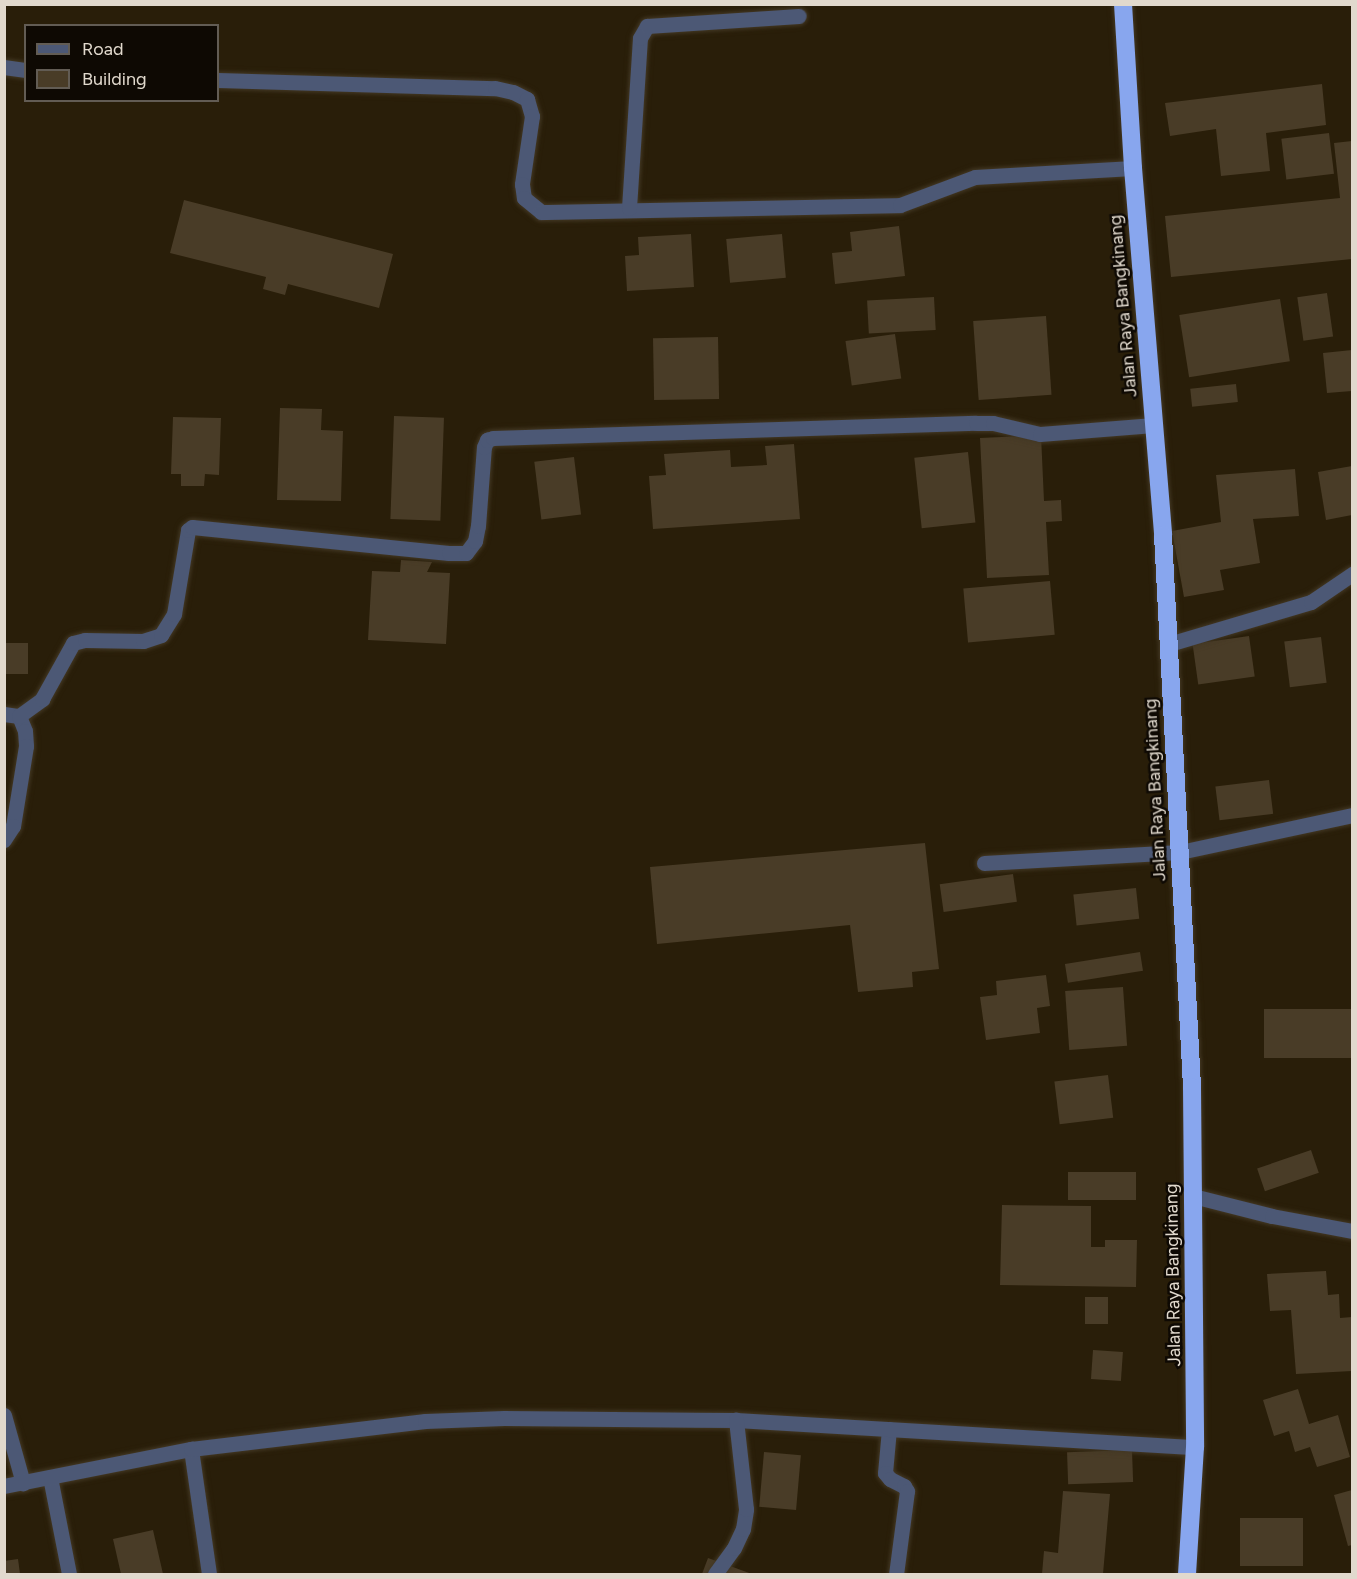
<!DOCTYPE html>
<style>
body{margin:0}
#map{position:relative;width:1357px;height:1579px;overflow:hidden;background:#291e09;font-family:Figtree,sans-serif}
div>[style]{position:absolute}
.building>*{inset:0;background:#493c27;transform-origin:0 0}
.roads{filter:drop-shadow(0 0 2px #433824) drop-shadow(0 0 2px #433824)}
.lane>*{height:15px;margin:-7.5px;padding:0 7.5px;transform-origin:7.5px;border-radius:7.5px;background:#4c5875}
.street>*{height:15px;margin:-7.5px;padding:0 7.5px;transform-origin:7.5px;border-radius:7.5px;background:#4c5875}
.highway>*{height:18px;margin:-9px;padding:0 9px;transform-origin:9px;border-radius:9px;background:#88a6ee}
span{translate:-50% -50%;white-space:nowrap;text-align:center;line-height:1.15;-webkit-text-stroke:5px #0e0903;paint-order:stroke}
.street-label{font-size:18px;color:#e1d9cd}
.frame{position:absolute;inset:0;border:6px solid #e1d9cd;pointer-events:none}
.legend{position:absolute;left:24px;top:24px;width:195px;height:78px;box-sizing:border-box;background:#0e0903;border:2px solid #625c54;margin:0;padding:8px 10px;list-style:none;font-size:18px;color:#e1d9cd}
.legend li{display:flex;align-items:center;gap:12px;height:30px}
.legend b{width:30px;border:2px solid #625c54}
</style>
<div id="map">
<div class="building">
<div style="clip-path:polygon(1322px 84px,1326px 125px,1266px 133px,1270px 171px,1221px 176px,1216px 129px,1170px 136px,1165px 103px)"></div>
<div style="left:1329px;top:133px;width:41px;height:48px;rotate:83deg"></div>
<div style="clip-path:polygon(1352px 141px,1352px 259px,1171px 277px,1165px 216px,1340px 198px,1334px 143px)"></div>
<div style="clip-path:polygon(184px 200px,393px 254px,379px 308px,288px 284px,285px 295px,263px 289px,266px 277px,170px 253px)"></div>
<div style="clip-path:polygon(899px 226px,905px 276px,835px 284px,832px 253px,852px 251px,850px 232px)"></div>
<div style="clip-path:polygon(691px 234px,694px 287px,627px 291px,625px 256px,639px 255px,638px 237px)"></div>
<div style="left:782px;top:234px;width:44px;height:56px;rotate:85deg"></div>
<div style="left:1327px;top:293px;width:44px;height:30px;rotate:82deg"></div>
<div style="left:934px;top:297px;width:33px;height:67px;rotate:87deg"></div>
<div style="left:1280px;top:299px;width:63px;height:102px;rotate:81deg"></div>
<div style="left:1046px;top:316px;width:79px;height:73px;rotate:86deg"></div>
<div style="left:895px;top:334px;width:45px;height:50px;rotate:82deg"></div>
<div style="left:718px;top:337px;width:62px;height:65px;rotate:89deg"></div>
<div style="clip-path:polygon(1352px 350px,1352px 391px,1327px 393px,1323px 353px)"></div>
<div style="left:1236px;top:384px;width:18px;height:46px;rotate:84deg"></div>
<div style="clip-path:polygon(280px 408px,322px 409px,321px 430px,343px 431px,341px 501px,277px 500px)"></div>
<div style="left:394px;top:416px;width:50px;height:103px;rotate:2deg"></div>
<div style="clip-path:polygon(173px 417px,221px 418px,219px 475px,205px 474px,204px 486px,181px 486px,181px 474px,171px 474px)"></div>
<div style="clip-path:polygon(1041px 435px,1044px 501px,1061px 500px,1062px 521px,1046px 522px,1049px 575px,987px 578px,980px 438px)"></div>
<div style="clip-path:polygon(794px 444px,800px 519px,653px 529px,649px 476px,666px 475px,664px 454px,730px 450px,731px 467px,767px 465px,765px 446px)"></div>
<div style="left:968px;top:452px;width:71px;height:54px;rotate:84deg"></div>
<div style="left:574px;top:457px;width:58px;height:40px;rotate:83deg"></div>
<div style="clip-path:polygon(1352px 466px,1352px 515px,1326px 520px,1318px 472px)"></div>
<div style="clip-path:polygon(1295px 469px,1299px 516px,1253px 519px,1260px 563px,1220px 570px,1224px 590px,1184px 597px,1172px 531px,1221px 522px,1216px 475px)"></div>
<div style="clip-path:polygon(401px 560px,432px 562px,427px 572px,450px 573px,446px 644px,368px 640px,372px 571px,400px 572px)"></div>
<div style="left:1050px;top:581px;width:54px;height:87px;rotate:85deg"></div>
<div style="left:1249px;top:636px;width:41px;height:57px;rotate:82deg"></div>
<div style="left:1321px;top:637px;width:46px;height:37px;rotate:83deg"></div>
<div style="left:4px;top:643px;width:24px;height:31px"></div>
<div style="left:1269px;top:780px;width:34px;height:54px;rotate:83deg"></div>
<div style="clip-path:polygon(925px 843px,939px 969px,912px 972px,913px 987px,858px 992px,850px 925px,657px 944px,650px 867px)"></div>
<div style="left:1013px;top:874px;width:28px;height:74px;rotate:82deg"></div>
<div style="left:1136px;top:888px;width:31px;height:63px;rotate:84deg"></div>
<div style="left:1140px;top:952px;width:19px;height:76px;rotate:81deg"></div>
<div style="clip-path:polygon(1046px 975px,1050px 1006px,1037px 1008px,1040px 1033px,986px 1040px,980px 997px,997px 995px,996px 981px)"></div>
<div style="left:1123px;top:987px;width:59px;height:58px;rotate:86deg"></div>
<div style="left:1352px;top:1009px;width:49px;height:88px;rotate:90deg"></div>
<div style="left:1108px;top:1075px;width:43px;height:54px;rotate:83deg"></div>
<div style="left:1311px;top:1150px;width:24px;height:57px;rotate:71deg"></div>
<div style="left:1068px;top:1172px;width:68px;height:28px"></div>
<div style="clip-path:polygon(1002px 1205px,1091px 1206px,1091px 1247px,1105px 1247px,1105px 1240px,1137px 1240px,1136px 1287px,1000px 1285px)"></div>
<div style="clip-path:polygon(1326px 1271px,1328px 1295px,1339px 1294px,1340px 1318px,1352px 1317px,1352px 1371px,1296px 1374px,1291px 1310px,1270px 1311px,1267px 1274px)"></div>
<div style="left:1085px;top:1297px;width:23px;height:27px"></div>
<div style="left:1093px;top:1350px;width:30px;height:29px;rotate:4deg"></div>
<div style="clip-path:polygon(1298px 1389px,1309px 1424px,1338px 1415px,1350px 1457px,1317px 1467px,1310px 1447px,1295px 1452px,1289px 1431px,1274px 1436px,1263px 1400px)"></div>
<div style="left:1132px;top:1450px;width:32px;height:65px;rotate:88deg"></div>
<div style="left:764px;top:1452px;width:37px;height:55px;rotate:5deg"></div>
<div style="clip-path:polygon(1352px 1490px,1352px 1545px,1348px 1546px,1334px 1495px)"></div>
<div style="clip-path:polygon(1063px 1491px,1110px 1494px,1103px 1574px,1042px 1574px,1044px 1551px,1058px 1553px)"></div>
<div style="left:1240px;top:1518px;width:63px;height:48px"></div>
<div style="clip-path:polygon(153px 1530px,163px 1574px,121px 1574px,113px 1539px)"></div>
<div style="clip-path:polygon(708px 1558px,752px 1574px,702px 1574px)"></div>
<div style="clip-path:polygon(18px 1559px,20px 1574px,4px 1574px,4px 1561px)"></div>
</div>
<div class="roads">
<div class="lane">
<div style="left:984px;top:863px;width:196px;rotate:-3.2deg"></div>
<div style="left:1193px;top:1196px;width:81px;rotate:14.2deg"></div>
<div style="left:1272px;top:1216px;width:81px;rotate:10.6deg"></div>
</div>
<div class="street">
<div style="left:4px;top:67px;width:22px;rotate:8deg"></div>
<div style="left:218px;top:80px;width:277px;rotate:1.7deg"></div>
<div style="left:495px;top:88px;width:18px;rotate:13deg"></div>
<div style="left:513px;top:92px;width:16px;rotate:27deg"></div>
<div style="left:527px;top:99px;width:18px;rotate:74deg"></div>
<div style="left:532px;top:116px;width:69px;rotate:98.4deg"></div>
<div style="left:522px;top:184px;width:14px;rotate:82deg"></div>
<div style="left:524px;top:198px;width:22px;rotate:39deg"></div>
<div style="left:541px;top:212px;width:359px;rotate:-1.1deg"></div>
<div style="left:900px;top:205px;width:80px;rotate:-20.5deg"></div>
<div style="left:975px;top:177px;width:158px;rotate:-3.3deg"></div>
<div style="left:629px;top:208px;width:170px;rotate:-86.3deg"></div>
<div style="left:640px;top:38px;width:14px;rotate:-60deg"></div>
<div style="left:647px;top:26px;width:152px;rotate:-3.8deg"></div>
<div style="left:1169px;top:644px;width:148px;rotate:-16.5deg"></div>
<div style="left:1311px;top:602px;width:50px;rotate:-34.3deg"></div>
<div style="left:4px;top:714px;width:15px;rotate:8deg"></div>
<div style="left:19px;top:716px;width:16px;rotate:68deg"></div>
<div style="left:25px;top:731px;width:15px;rotate:86deg"></div>
<div style="left:26px;top:746px;width:81px;rotate:99.2deg"></div>
<div style="left:13px;top:826px;width:17px;rotate:123deg"></div>
<div style="left:19px;top:716px;width:29px;rotate:-36deg"></div>
<div style="left:42px;top:699px;width:64px;rotate:-61deg"></div>
<div style="left:73px;top:643px;width:12px;rotate:-14deg"></div>
<div style="left:85px;top:640px;width:58px;rotate:1deg"></div>
<div style="left:143px;top:641px;width:19px;rotate:-18deg"></div>
<div style="left:161px;top:635px;width:25px;rotate:-58deg"></div>
<div style="left:174px;top:614px;width:85px;rotate:-80.5deg"></div>
<div style="left:188px;top:530px;width:5px;rotate:-37deg"></div>
<div style="left:192px;top:527px;width:258px;rotate:5.8deg"></div>
<div style="left:449px;top:553px;width:17px"></div>
<div style="left:466px;top:553px;width:15px;rotate:-53deg"></div>
<div style="left:475px;top:541px;width:15px;rotate:-79deg"></div>
<div style="left:478px;top:526px;width:79px;rotate:-85.7deg"></div>
<div style="left:484px;top:447px;width:8px;rotate:-67deg"></div>
<div style="left:487px;top:440px;width:6px;rotate:-18deg"></div>
<div style="left:493px;top:438px;width:483px;rotate:-1.8deg"></div>
<div style="left:976px;top:423px;width:17px"></div>
<div style="left:993px;top:423px;width:48px;rotate:13.2deg"></div>
<div style="left:1040px;top:434px;width:114px;rotate:-4.5deg"></div>
<div style="left:1180px;top:852px;width:176px;rotate:-12.1deg"></div>
<div style="left:4px;top:1415px;width:71px;rotate:74.4deg"></div>
<div style="left:889px;top:1429px;width:44px;rotate:95.2deg"></div>
<div style="left:885px;top:1473px;width:8px;rotate:50deg"></div>
<div style="left:890px;top:1479px;width:16px;rotate:27deg"></div>
<div style="left:904px;top:1486px;width:6px;rotate:59deg"></div>
<div style="left:907px;top:1491px;width:84px;rotate:97.5deg"></div>
<div style="left:191px;top:1449px;width:126px;rotate:81.8deg"></div>
<div style="left:50px;top:1477px;width:99px;rotate:78.9deg"></div>
<div style="left:4px;top:1486px;width:191px;rotate:-11.2deg"></div>
<div style="left:191px;top:1449px;width:236px;rotate:-6.8deg"></div>
<div style="left:425px;top:1421px;width:79px;rotate:-2.2deg"></div>
<div style="left:504px;top:1418px;width:232px;rotate:0.5deg"></div>
<div style="left:736px;top:1420px;width:460px;rotate:3.4deg"></div>
<div style="left:715px;top:1574px;width:32px;rotate:-54deg"></div>
<div style="left:734px;top:1548px;width:21px;rotate:-65deg"></div>
<div style="left:743px;top:1529px;width:20px;rotate:-81deg"></div>
<div style="left:746px;top:1509px;width:90px;rotate:-96.4deg"></div>
</div>
<div class="highway">
<div style="left:1123px;top:4px;width:164px;rotate:86.5deg"></div>
<div style="left:1133px;top:168px;width:368px;rotate:85.3deg"></div>
<div style="left:1163px;top:535px;width:553px;rotate:86.99deg"></div>
<div style="left:1192px;top:1087px;width:360px;rotate:89.5deg"></div>
<div style="left:1195px;top:1447px;width:127px;rotate:93.6deg"></div>
</div>
</div>
<div class="street-label">
<span style="left:1123px;top:306px;rotate:-95deg">Jalan Raya Bangkinang</span>
<span style="left:1155px;top:790px;rotate:-93deg">Jalan Raya Bangkinang</span>
<span style="left:1173px;top:1275px;rotate:-91deg">Jalan Raya Bangkinang</span>
</div>
<div class="frame"></div>
<ul class="legend">
<li><b style="height:8px;background:#4c5875"></b>Road</li>
<li><b style="height:16px;background:#493c27"></b>Building</li>
</ul>
</div>
